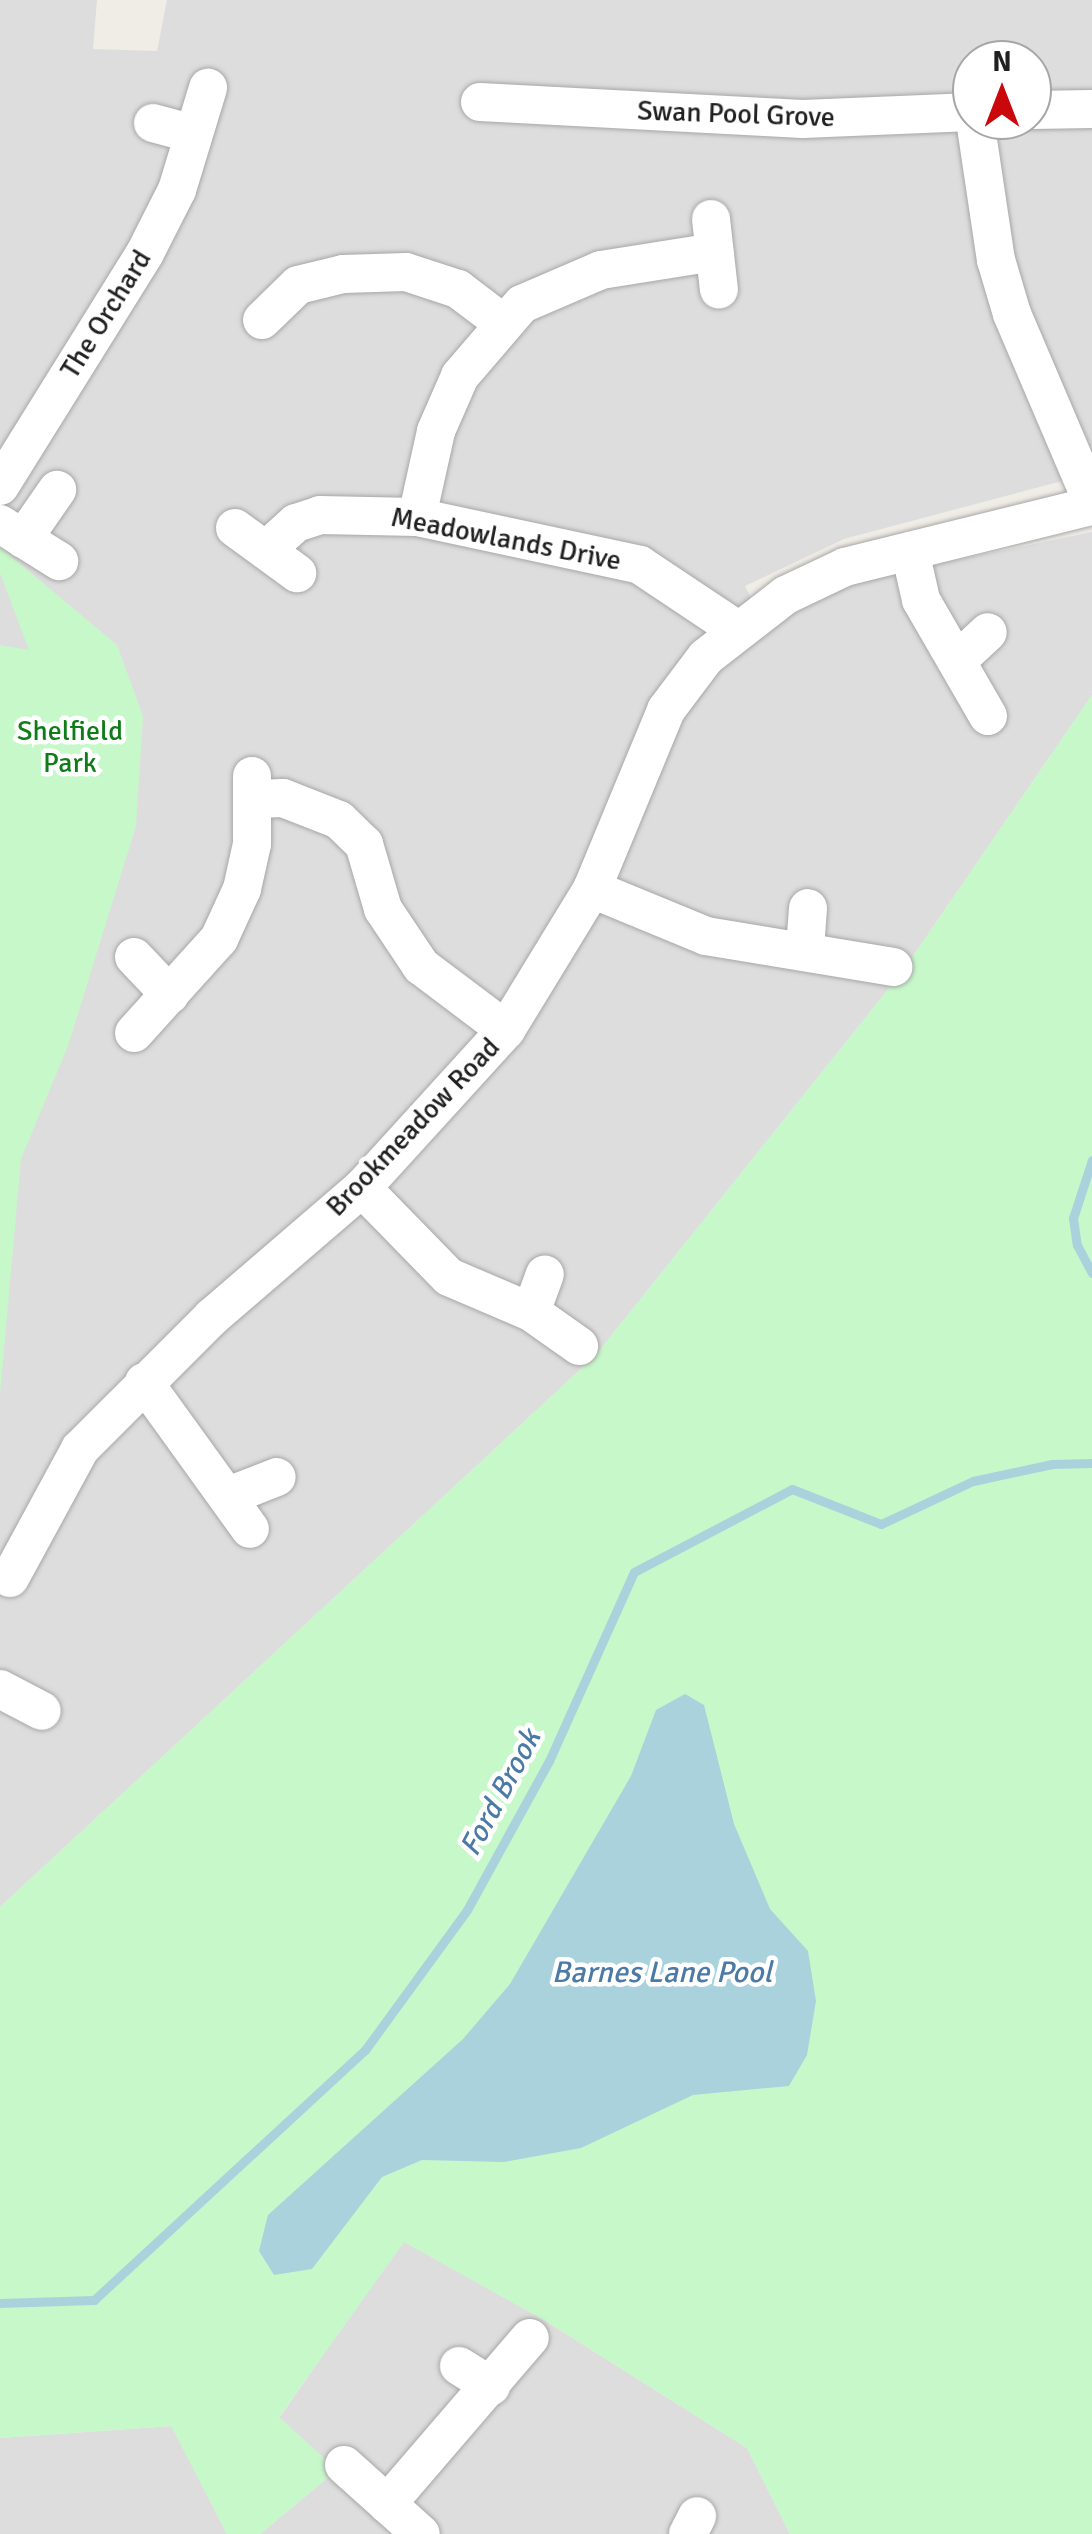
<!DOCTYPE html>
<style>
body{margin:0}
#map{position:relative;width:1092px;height:2534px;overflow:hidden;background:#f0ede7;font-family:Signika,sans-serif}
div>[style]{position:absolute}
.residential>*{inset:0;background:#dedddd}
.park>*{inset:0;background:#c7f8ca}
.water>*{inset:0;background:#a9d2dc}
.stream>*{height:9px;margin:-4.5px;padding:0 4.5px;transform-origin:4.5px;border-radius:4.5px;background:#a9d2dc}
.roads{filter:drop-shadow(0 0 2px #a7a7a7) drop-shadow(0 0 2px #a7a7a7)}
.minor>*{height:38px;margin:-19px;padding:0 19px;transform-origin:19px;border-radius:19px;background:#fff}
span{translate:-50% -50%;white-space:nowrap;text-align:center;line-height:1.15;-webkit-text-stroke:9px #fff;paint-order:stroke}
.street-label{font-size:28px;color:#202020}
.park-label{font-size:28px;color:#0f7d17}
.water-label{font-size:30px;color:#4c7aa6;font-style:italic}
.north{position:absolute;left:952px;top:40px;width:100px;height:100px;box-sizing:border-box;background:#fff;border:2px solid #a6a6a6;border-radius:50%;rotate:0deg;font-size:28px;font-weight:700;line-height:40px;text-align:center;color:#202020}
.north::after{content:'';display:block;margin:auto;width:35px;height:45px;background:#ca070a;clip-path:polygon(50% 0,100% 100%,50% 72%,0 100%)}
</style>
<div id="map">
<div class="residential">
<div style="clip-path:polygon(evenodd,0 0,97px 0,93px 49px,157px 51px,167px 0,1092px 0,1092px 473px,844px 539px,745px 586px,766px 628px,805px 601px,850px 582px,1092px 532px,1092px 695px,902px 972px,595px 1356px,0 1907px,0 0,972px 60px,1032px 60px,1032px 120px,972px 120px,972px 60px)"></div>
<div style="clip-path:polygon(403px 2241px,544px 2320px,747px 2448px,790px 2534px,260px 2534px,337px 2470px,279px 2418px)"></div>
<div style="clip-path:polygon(172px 2426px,227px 2534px,0 2534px,0 2438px)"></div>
</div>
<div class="park">
<div style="clip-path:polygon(0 547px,117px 645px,143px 716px,136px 826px,68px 1046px,21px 1159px,0 1394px,0 645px,29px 650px,0 573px)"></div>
<div style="clip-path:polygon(1092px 695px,1092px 2534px,790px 2534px,747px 2448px,544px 2320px,404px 2242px,279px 2417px,337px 2470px,260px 2534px,227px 2534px,171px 2426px,0 2438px,0 1907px,595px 1356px,902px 972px)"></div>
</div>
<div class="water">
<div style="clip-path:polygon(685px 1694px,704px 1705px,734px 1824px,770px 1909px,808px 1951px,816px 2001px,807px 2055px,789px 2086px,693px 2095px,581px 2148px,504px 2162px,422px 2160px,382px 2177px,312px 2269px,274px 2275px,259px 2251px,268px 2215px,463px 2039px,510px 1984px,631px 1776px,656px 1710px)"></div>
</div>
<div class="stream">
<div style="left:1092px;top:1160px;width:61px;rotate:108.1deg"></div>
<div style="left:1073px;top:1218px;width:27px;rotate:82deg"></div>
<div style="left:1077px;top:1245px;width:32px;rotate:62deg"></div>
<div style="left:0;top:2303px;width:94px;rotate:-1.8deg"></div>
<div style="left:94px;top:2300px;width:369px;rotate:-42.7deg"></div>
<div style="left:365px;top:2050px;width:173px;rotate:-53.9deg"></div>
<div style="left:467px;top:1910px;width:170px;rotate:-61.2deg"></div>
<div style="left:549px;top:1761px;width:207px;rotate:-65.8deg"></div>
<div style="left:634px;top:1572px;width:178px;rotate:-27.7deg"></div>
<div style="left:792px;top:1489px;width:96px;rotate:21.5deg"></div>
<div style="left:881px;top:1524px;width:102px;rotate:-25.1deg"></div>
<div style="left:973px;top:1481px;width:81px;rotate:-12.1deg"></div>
<div style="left:1052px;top:1464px;width:40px;rotate:-1.4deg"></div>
</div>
<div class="roads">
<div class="minor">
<div style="left:480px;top:102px;width:323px;rotate:3deg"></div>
<div style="left:803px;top:119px;width:169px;rotate:-2.4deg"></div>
<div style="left:1032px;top:110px;width:60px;rotate:-1deg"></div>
<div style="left:975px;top:120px;width:142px;rotate:81.5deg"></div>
<div style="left:996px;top:260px;width:56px;rotate:73.5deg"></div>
<div style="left:1012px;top:314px;width:204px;rotate:66.9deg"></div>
<div style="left:153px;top:123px;width:42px;rotate:15deg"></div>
<div style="left:711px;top:219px;width:71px;rotate:83.6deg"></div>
<div style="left:262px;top:320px;width:50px;rotate:-44.2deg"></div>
<div style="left:298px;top:285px;width:46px;rotate:-13.7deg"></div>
<div style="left:343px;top:274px;width:63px;rotate:-1.8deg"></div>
<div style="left:406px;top:272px;width:55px;rotate:18.1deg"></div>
<div style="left:458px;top:289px;width:56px;rotate:37.1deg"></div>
<div style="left:0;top:486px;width:274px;rotate:-58.1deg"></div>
<div style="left:145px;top:253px;width:71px;rotate:-63.1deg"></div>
<div style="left:177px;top:190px;width:107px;rotate:-73.1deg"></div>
<div style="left:417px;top:517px;width:88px;rotate:-77.5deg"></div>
<div style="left:436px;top:431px;width:60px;rotate:-66.4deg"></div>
<div style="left:460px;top:376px;width:95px;rotate:-49.3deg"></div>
<div style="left:522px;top:304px;width:86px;rotate:-23.3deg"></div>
<div style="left:601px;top:270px;width:115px;rotate:-9deg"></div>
<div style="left:0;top:524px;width:70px;rotate:32.1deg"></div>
<div style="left:235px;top:528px;width:77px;rotate:36deg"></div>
<div style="left:23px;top:539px;width:60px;rotate:-55.2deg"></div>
<div style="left:267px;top:549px;width:39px;rotate:-42deg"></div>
<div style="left:296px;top:523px;width:25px;rotate:-18deg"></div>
<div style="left:320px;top:515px;width:97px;rotate:1.2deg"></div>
<div style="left:417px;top:517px;width:228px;rotate:12.1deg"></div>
<div style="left:640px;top:565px;width:115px;rotate:33.7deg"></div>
<div style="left:910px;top:551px;width:50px;rotate:77.3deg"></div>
<div style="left:921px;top:600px;width:134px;rotate:60deg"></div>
<div style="left:957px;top:661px;width:42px;rotate:-43.1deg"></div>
<div style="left:255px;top:799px;width:28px;rotate:-2deg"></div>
<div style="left:283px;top:798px;width:60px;rotate:21.4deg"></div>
<div style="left:339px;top:820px;width:35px;rotate:44deg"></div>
<div style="left:364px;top:844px;width:68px;rotate:73.7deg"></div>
<div style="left:383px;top:909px;width:69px;rotate:56.3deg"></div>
<div style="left:421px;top:966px;width:106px;rotate:37deg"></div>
<div style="left:592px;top:889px;width:123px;rotate:22.4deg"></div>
<div style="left:706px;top:936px;width:190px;rotate:9.4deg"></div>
<div style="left:805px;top:949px;width:41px;rotate:-85.8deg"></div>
<div style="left:134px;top:957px;width:52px;rotate:46.5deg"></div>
<div style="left:134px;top:1033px;width:127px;rotate:-47.9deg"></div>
<div style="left:219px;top:939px;width:55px;rotate:-65.3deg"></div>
<div style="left:242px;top:889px;width:46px;rotate:-77.5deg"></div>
<div style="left:252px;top:844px;width:68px;rotate:-90deg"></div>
<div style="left:362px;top:1188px;width:124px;rotate:45.7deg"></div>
<div style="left:449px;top:1277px;width:89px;rotate:23.1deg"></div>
<div style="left:531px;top:1312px;width:59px;rotate:35.3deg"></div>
<div style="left:531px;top:1312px;width:40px;rotate:-69.8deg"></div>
<div style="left:144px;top:1382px;width:181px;rotate:54.2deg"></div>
<div style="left:231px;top:1495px;width:49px;rotate:-21.4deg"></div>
<div style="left:10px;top:1578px;width:147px;rotate:-61.5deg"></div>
<div style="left:80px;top:1449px;width:187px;rotate:-45deg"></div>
<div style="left:212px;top:1317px;width:198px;rotate:-40.7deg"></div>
<div style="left:362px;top:1188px;width:214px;rotate:-47.7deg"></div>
<div style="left:506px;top:1030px;width:165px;rotate:-58.6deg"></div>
<div style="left:592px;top:889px;width:194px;rotate:-67.5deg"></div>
<div style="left:666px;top:710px;width:66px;rotate:-53deg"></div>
<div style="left:706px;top:657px;width:101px;rotate:-37.8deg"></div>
<div style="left:786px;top:595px;width:65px;rotate:-25.4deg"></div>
<div style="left:845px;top:567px;width:254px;rotate:-13.9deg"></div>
<div style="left:0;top:1689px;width:47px;rotate:27.6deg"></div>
<div style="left:459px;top:2366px;width:38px;rotate:32deg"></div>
<div style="left:344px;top:2465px;width:103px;rotate:41.9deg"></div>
<div style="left:387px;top:2504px;width:219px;rotate:-49.3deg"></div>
<div style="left:688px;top:2534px;width:20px;rotate:-63deg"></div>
</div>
</div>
<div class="street-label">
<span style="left:736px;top:114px;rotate:2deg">Swan Pool Grove</span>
<span style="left:106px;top:314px;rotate:-58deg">The Orchard</span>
<span style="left:506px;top:539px;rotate:11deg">Meadowlands Drive</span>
<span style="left:413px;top:1127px;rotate:-46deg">Brookmeadow Road</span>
</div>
<div class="park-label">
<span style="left:70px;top:747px">Shelfield<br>Park</span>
</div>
<div class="water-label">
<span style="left:501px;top:1793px;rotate:-62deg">Ford Brook</span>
<span style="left:662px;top:1973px">Barnes Lane Pool</span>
</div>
<div class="north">N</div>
</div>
